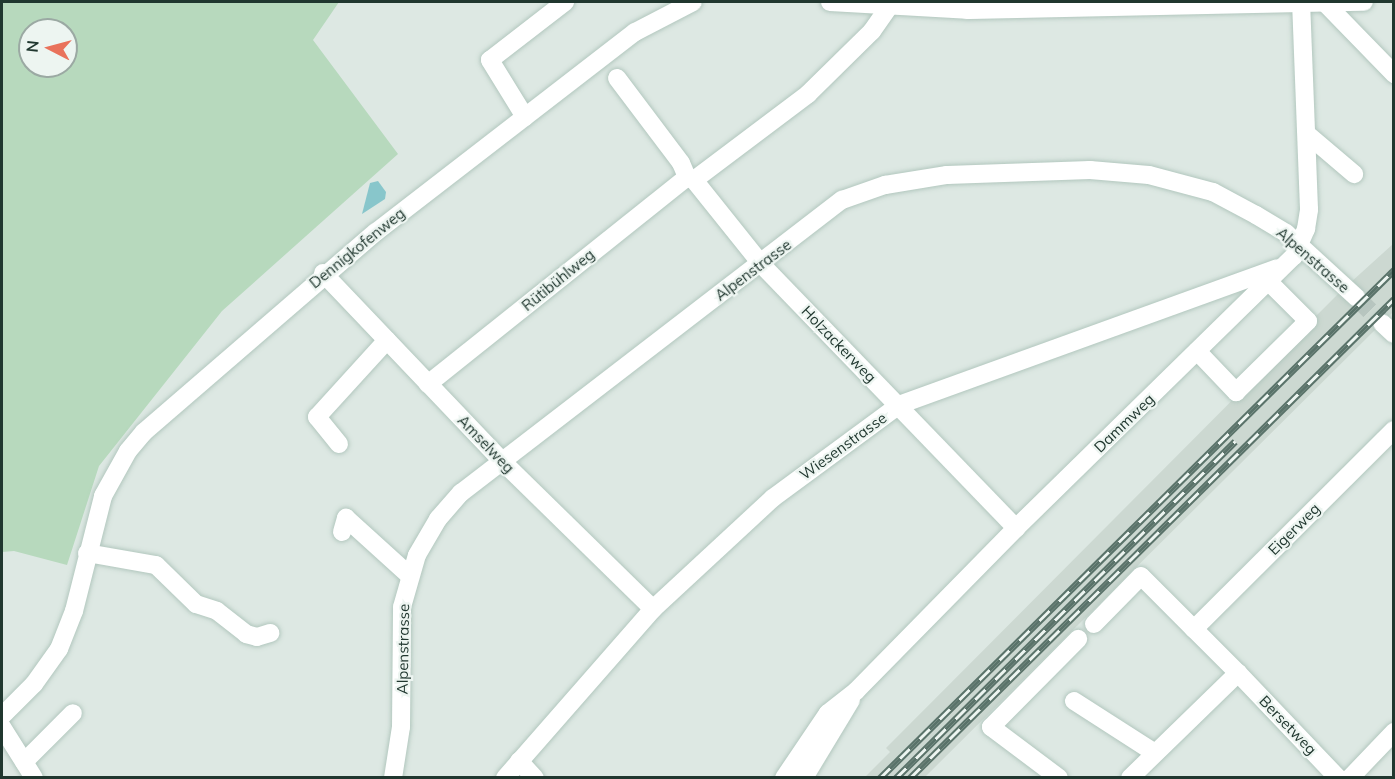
<!DOCTYPE html>
<meta charset="utf-8">
<style>
body{margin:0}
#map{position:relative;width:1395px;height:779px;overflow:hidden;background:#dde8e3;font-family:Mulish,sans-serif}
div>[style]{position:absolute}
.built>*{inset:0;background:#ccd8d1}
.green>*{inset:0;background:#b7d9bd}
.water>*{inset:0;background:#88c6cb}
.street-tunnel>*{height:18px;margin-top:-9px;transform-origin:0;background:repeating-linear-gradient(90deg,#b7c5bf 0 18px,transparent 0 27px)}
.roads{filter:drop-shadow(0 0 2px #b2c7be) drop-shadow(0 0 2px #b2c7be)}
.street>*{height:18px;margin:-9px;padding:0 9px;transform-origin:9px;border-radius:9px;background:#fff}
.secondary>*{height:18px;margin:-9px;padding:0 9px;transform-origin:9px;border-radius:9px;background:#fff}
.rail>*{height:7px;margin-top:-3.5px;transform-origin:0;background:repeating-linear-gradient(90deg,#edf5f1 0 14px,#5a736a 0 28px);box-sizing:border-box;border-block:2px solid #5a736a}
span{translate:-50% -50%;white-space:nowrap;text-align:center;line-height:1.15;-webkit-text-stroke:4.5px #edf5f1;paint-order:stroke}
.street-label{font-size:15px;color:#20372f}
.frame{position:absolute;inset:0;border:3px solid #20372f;pointer-events:none}
.north{position:absolute;left:18px;top:18px;width:60px;height:60px;box-sizing:border-box;background:#edf5f1;border:2px solid #9ba9a3;border-radius:50%;rotate:276deg;font-size:16px;font-weight:700;line-height:24px;text-align:center;color:#20372f}
.north::after{content:'';display:block;margin:auto;width:21px;height:27px;background:#e9725b;clip-path:polygon(50% 0,100% 100%,50% 72%,0 100%)}
</style>
<div id="map">
<div class="built">
<div style="clip-path:polygon(1393px 244px,1393px 312px,1382px 323px,925px 777px,864px 778px,890px 752px,886px 748px,1340px 292px)"></div>
</div>
<div class="green">
<div style="clip-path:polygon(evenodd,2px 2px,339px 2px,313px 40px,398px 154px,222px 311px,99px 466px,67px 565px,14px 551px,2px 552px,2px 2px,30px 30px,66px 30px,66px 66px,30px 66px,30px 30px)"></div>
</div>
<div class="water">
<div style="clip-path:polygon(378px 181px,386px 192px,385px 199px,362px 214px,370px 183px)"></div>
</div>
<div class="street-tunnel">
<div style="left:1357px;top:298px;width:35px;rotate:45deg"></div>
</div>
<div class="roads">
<div class="street">
<div style="left:1326px;top:4px;width:98px;rotate:45.8deg"></div>
<div style="left:617px;top:78px;width:106px;rotate:53deg"></div>
<div style="left:681px;top:163px;width:15px;rotate:67deg"></div>
<div style="left:687px;top:177px;width:8px;rotate:23deg"></div>
<div style="left:694px;top:180px;width:109px;rotate:51.3deg"></div>
<div style="left:762px;top:265px;width:366px;rotate:46deg"></div>
<div style="left:525px;top:117px;width:67px;rotate:-121.6deg"></div>
<div style="left:490px;top:60px;width:95px;rotate:-37.7deg"></div>
<div style="left:1307px;top:134px;width:62px;rotate:40.4deg"></div>
<div style="left:694px;top:180px;width:143px;rotate:-37deg"></div>
<div style="left:808px;top:94px;width:90px;rotate:-44.5deg"></div>
<div style="left:872px;top:31px;width:29px;rotate:-55deg"></div>
<div style="left:323px;top:273px;width:261px;rotate:46.4deg"></div>
<div style="left:503px;top:462px;width:210px;rotate:44.4deg"></div>
<div style="left:1382px;top:323px;width:16px;rotate:43deg"></div>
<div style="left:1197px;top:351px;width:57px;rotate:46.4deg"></div>
<div style="left:1236px;top:392px;width:101px;rotate:-44.6deg"></div>
<div style="left:1308px;top:321px;width:55px;rotate:-135deg"></div>
<div style="left:428px;top:384px;width:332px;rotate:-38.6deg"></div>
<div style="left:339px;top:444px;width:35px;rotate:-129deg"></div>
<div style="left:317px;top:417px;width:104px;rotate:-47.7deg"></div>
<div style="left:342px;top:532px;width:15px;rotate:-74deg"></div>
<div style="left:346px;top:518px;width:86px;rotate:42.2deg"></div>
<div style="left:87px;top:553px;width:70px;rotate:9.9deg"></div>
<div style="left:156px;top:565px;width:56px;rotate:44.3deg"></div>
<div style="left:196px;top:604px;width:22px;rotate:18deg"></div>
<div style="left:217px;top:611px;width:37px;rotate:38deg"></div>
<div style="left:246px;top:634px;width:11px;rotate:15deg"></div>
<div style="left:257px;top:637px;width:14px;rotate:-17deg"></div>
<div style="left:1094px;top:624px;width:67px;rotate:-45.6deg"></div>
<div style="left:1141px;top:576px;width:75px;rotate:45deg"></div>
<div style="left:1238px;top:673px;width:145px;rotate:46.4deg"></div>
<div style="left:1074px;top:701px;width:96px;rotate:32.7deg"></div>
<div style="left:2px;top:727px;width:60px;rotate:57.9deg"></div>
<div style="left:519px;top:761px;width:23px;rotate:47deg"></div>
<div style="left:24px;top:762px;width:69px;rotate:-45deg"></div>
<div style="left:393px;top:778px;width:52px;rotate:-81.1deg"></div>
<div style="left:401px;top:727px;width:120px;rotate:-89.5deg"></div>
<div style="left:402px;top:607px;width:54px;rotate:-73.9deg"></div>
<div style="left:417px;top:555px;width:42px;rotate:-59.7deg"></div>
<div style="left:438px;top:519px;width:35px;rotate:-49deg"></div>
<div style="left:461px;top:493px;width:481px;rotate:-37.6deg"></div>
<div style="left:842px;top:200px;width:46px;rotate:-19.2deg"></div>
<div style="left:885px;top:185px;width:63px;rotate:-9.2deg"></div>
<div style="left:947px;top:175px;width:143px;rotate:-2deg"></div>
<div style="left:1090px;top:170px;width:59px;rotate:4.8deg"></div>
<div style="left:1149px;top:175px;width:66px;rotate:14.9deg"></div>
<div style="left:1213px;top:192px;width:49px;rotate:28.1deg"></div>
<div style="left:1256px;top:215px;width:35px;rotate:31deg"></div>
<div style="left:1286px;top:233px;width:96px;rotate:42.5deg"></div>
<div style="left:505px;top:778px;width:225px;rotate:-48.8deg"></div>
<div style="left:653px;top:609px;width:163px;rotate:-42.8deg"></div>
<div style="left:773px;top:498px;width:157px;rotate:-36.4deg"></div>
<div style="left:899px;top:405px;width:402px;rotate:-19.9deg"></div>
<div style="left:784px;top:778px;width:78px;rotate:-55.9deg"></div>
<div style="left:828px;top:713px;width:36px;rotate:-38deg"></div>
<div style="left:856px;top:691px;width:228px;rotate:-45.5deg"></div>
<div style="left:1016px;top:528px;width:389px;rotate:-44.4deg"></div>
<div style="left:1294px;top:256px;width:30px;rotate:-66deg"></div>
<div style="left:1306px;top:229px;width:20px;rotate:-81deg"></div>
<div style="left:1309px;top:209px;width:204px;rotate:-92.2deg"></div>
<div style="left:804px;top:778px;width:91px;rotate:-58.9deg"></div>
<div style="left:1059px;top:778px;width:85px;rotate:-143.1deg"></div>
<div style="left:991px;top:727px;width:124px;rotate:-45.3deg"></div>
<div style="left:1130px;top:778px;width:151px;rotate:-44.2deg"></div>
<div style="left:1238px;top:673px;width:62px;rotate:-135deg"></div>
<div style="left:1194px;top:629px;width:282px;rotate:-44.9deg"></div>
<div style="left:1350px;top:778px;width:64px;rotate:-46.3deg"></div>
</div>
<div class="secondary">
<div style="left:830px;top:2px;width:137px;rotate:3.3deg"></div>
<div style="left:967px;top:10px;width:397px;rotate:-1.2deg"></div>
<div style="left:2px;top:716px;width:45px;rotate:-45deg"></div>
<div style="left:34px;top:684px;width:43px;rotate:-54.5deg"></div>
<div style="left:59px;top:649px;width:41px;rotate:-68.5deg"></div>
<div style="left:74px;top:611px;width:119px;rotate:-75.8deg"></div>
<div style="left:103px;top:496px;width:51px;rotate:-60.9deg"></div>
<div style="left:128px;top:451px;width:25px;rotate:-50deg"></div>
<div style="left:144px;top:432px;width:306px;rotate:-40.8deg"></div>
<div style="left:376px;top:232px;width:327px;rotate:-37.7deg"></div>
<div style="left:635px;top:32px;width:65px;rotate:-27.3deg"></div>
</div>
</div>
<div class="rail">
<div style="left:880px;top:778px;width:723px;rotate:-44.66deg"></div>
<div style="left:896px;top:778px;width:478px;rotate:-44.8deg"></div>
<div style="left:910px;top:778px;width:681px;rotate:-44.7deg"></div>
</div>
<div class="street-label">
<span style="left:357px;top:248px;rotate:-39deg">Dennigkofenweg</span>
<span style="left:1313px;top:260px;rotate:41deg">Alpenstrasse</span>
<span style="left:753px;top:270px;rotate:-37deg">Alpenstrasse</span>
<span style="left:558px;top:280px;rotate:-39deg">Rütibühlweg</span>
<span style="left:839px;top:344px;rotate:46deg">Holzackerweg</span>
<span style="left:1124px;top:423px;rotate:-44deg">Dammweg</span>
<span style="left:486px;top:444px;rotate:46deg">Amselweg</span>
<span style="left:843px;top:446px;rotate:-36deg">Wiesenstrasse</span>
<span style="left:1294px;top:529px;rotate:-45deg">Eigerweg</span>
<span style="left:403px;top:649px;rotate:-89deg">Alpenstrasse</span>
<span style="left:1288px;top:725px;rotate:46deg">Bersetweg</span>
</div>
<div class="frame"></div>
<div class="north">N</div>
</div>
